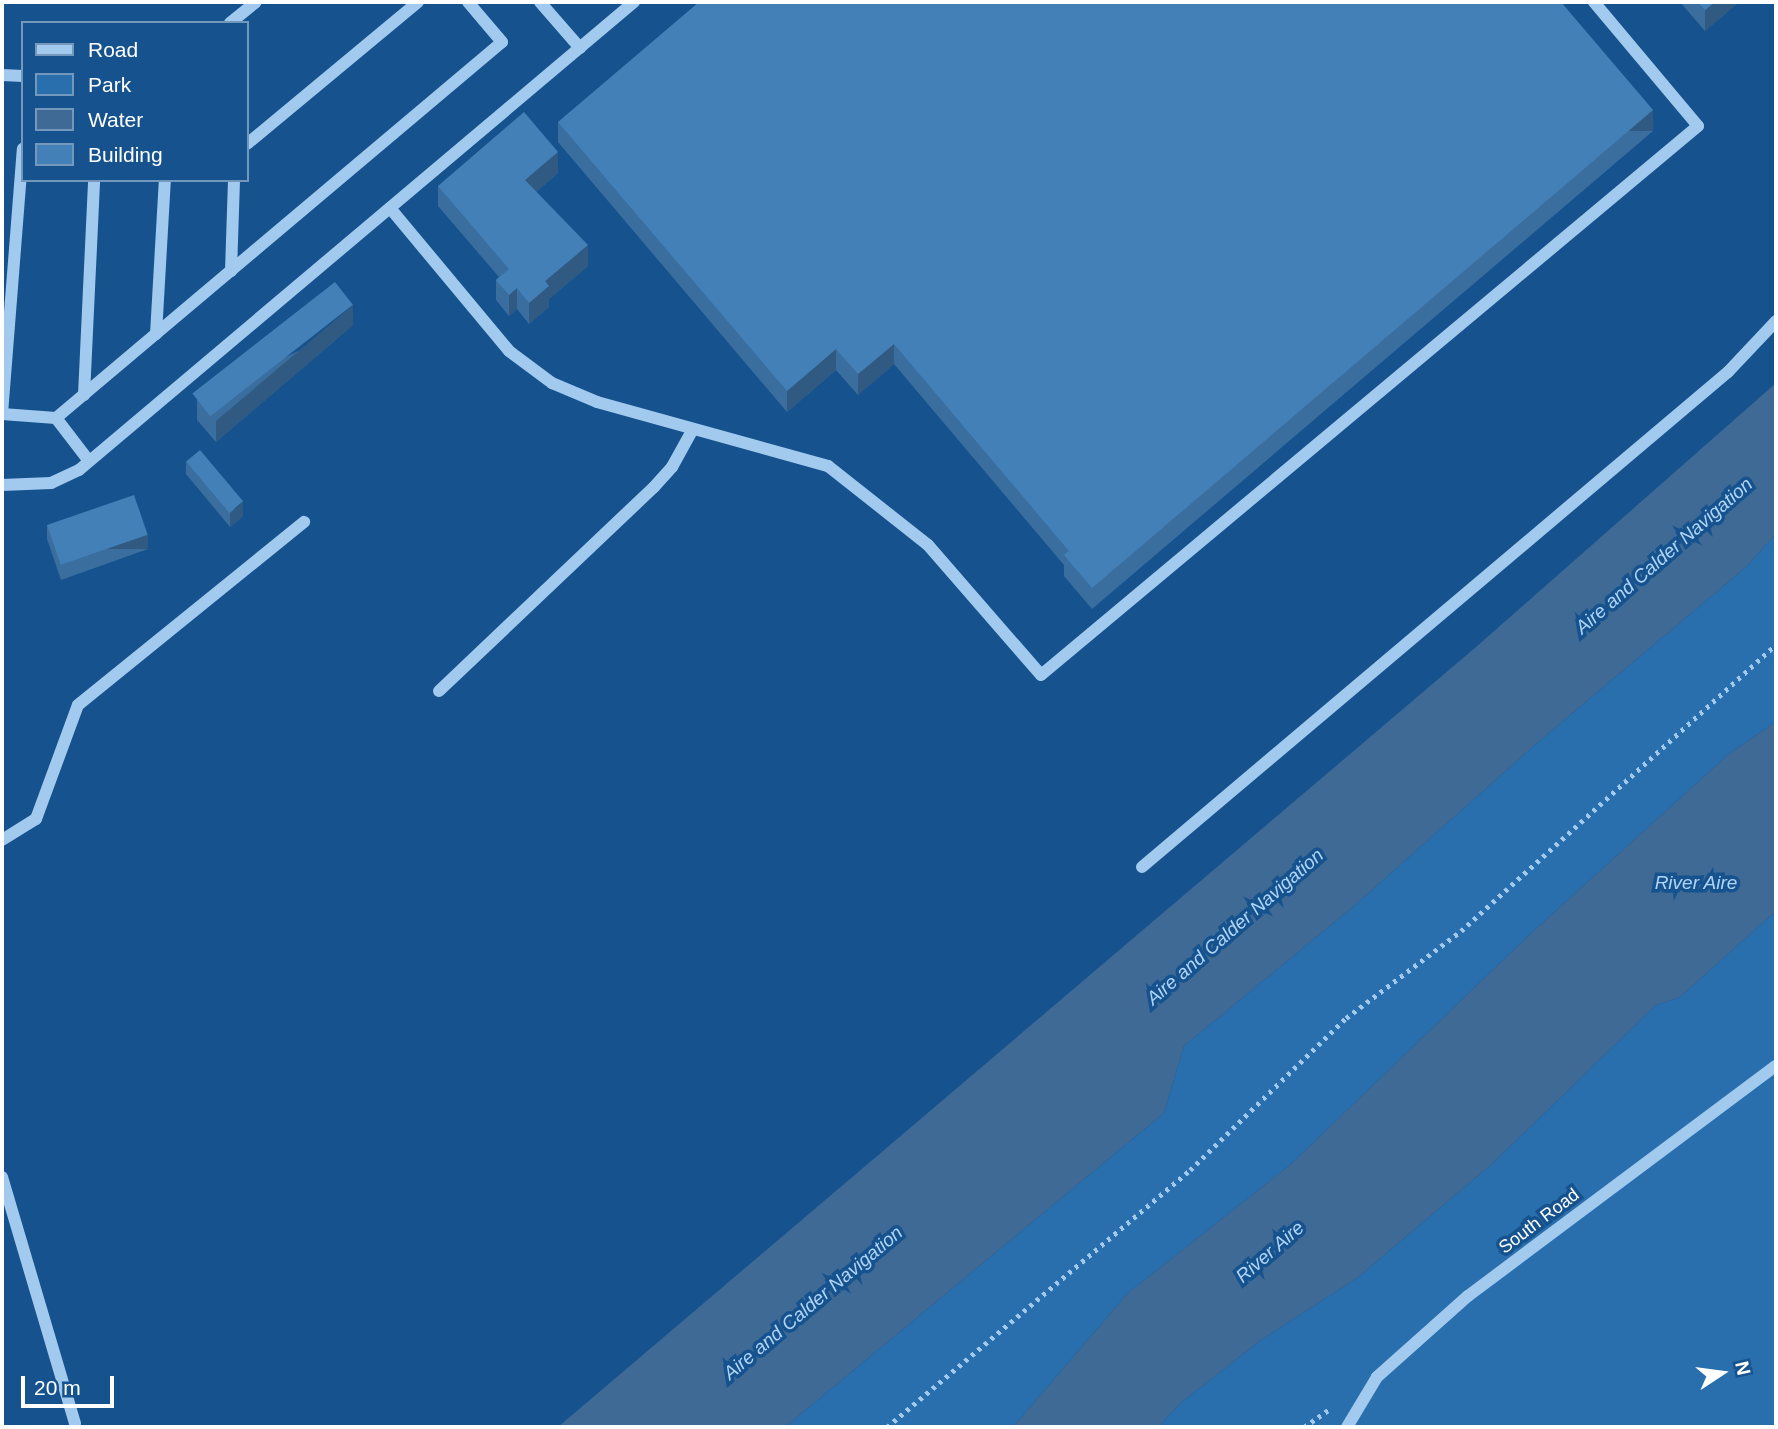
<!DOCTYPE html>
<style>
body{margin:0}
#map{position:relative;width:1778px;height:1429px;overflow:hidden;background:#16538e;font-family:Arial,sans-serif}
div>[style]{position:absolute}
.green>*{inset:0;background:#296ead}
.water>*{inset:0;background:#3e6a95}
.path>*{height:4.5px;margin-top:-2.25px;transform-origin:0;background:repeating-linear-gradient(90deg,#a2caef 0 3.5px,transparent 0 8.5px)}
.minor>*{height:12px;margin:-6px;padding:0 6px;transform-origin:6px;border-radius:6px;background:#a2caef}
.wall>*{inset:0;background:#3a6e9e}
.shaded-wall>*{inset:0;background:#305a81;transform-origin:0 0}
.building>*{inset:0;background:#4480b8;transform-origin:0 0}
span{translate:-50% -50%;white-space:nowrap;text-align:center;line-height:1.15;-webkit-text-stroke:7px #16538e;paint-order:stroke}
.street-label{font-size:18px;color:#fff}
.water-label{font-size:19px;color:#aed4f7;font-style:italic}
.frame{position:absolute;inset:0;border:4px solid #fff;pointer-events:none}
.legend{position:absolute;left:21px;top:21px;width:228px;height:161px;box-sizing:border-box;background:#16538e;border:2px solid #7398bb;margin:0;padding:9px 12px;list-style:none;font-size:21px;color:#fff}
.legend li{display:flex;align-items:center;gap:14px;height:35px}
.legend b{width:35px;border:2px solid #7398bb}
.north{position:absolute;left:1687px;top:1338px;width:70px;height:70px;-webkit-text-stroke:5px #16538e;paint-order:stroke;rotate:77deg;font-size:19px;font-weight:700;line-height:28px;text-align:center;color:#fff}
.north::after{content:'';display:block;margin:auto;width:24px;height:32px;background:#fff;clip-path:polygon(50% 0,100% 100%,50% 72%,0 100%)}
.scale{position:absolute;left:21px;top:1376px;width:93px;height:32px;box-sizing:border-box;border:4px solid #fff;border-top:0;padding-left:9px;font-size:21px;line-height:24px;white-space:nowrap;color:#fff;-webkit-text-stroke:5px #16538e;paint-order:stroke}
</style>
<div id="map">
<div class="green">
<div style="clip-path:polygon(1776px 534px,1776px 722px,1730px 753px,1528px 936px,1290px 1165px,1128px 1293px,1013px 1427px,785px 1427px,1164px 1113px,1184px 1046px,1354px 906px,1537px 743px,1746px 567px)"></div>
<div style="clip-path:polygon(1776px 911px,1776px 1427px,1158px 1427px,1182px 1402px,1261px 1340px,1357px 1278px,1493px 1163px,1656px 1005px,1680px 997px)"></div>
</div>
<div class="water">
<div style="clip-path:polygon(1776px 383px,1776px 534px,1746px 567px,1537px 743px,1354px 906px,1184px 1046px,1164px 1113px,785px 1427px,558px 1427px,1476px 647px)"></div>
<div style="clip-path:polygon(1776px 722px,1776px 911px,1680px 997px,1656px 1005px,1493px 1163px,1357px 1278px,1261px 1340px,1182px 1402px,1158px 1427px,1013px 1427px,1128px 1293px,1290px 1165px,1528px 936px,1730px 753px)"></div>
</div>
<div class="path">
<div style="left:887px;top:1427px;width:397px;rotate:-40.3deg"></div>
<div style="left:1190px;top:1170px;width:218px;rotate:-44.3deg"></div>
<div style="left:1346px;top:1018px;width:144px;rotate:-37.1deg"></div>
<div style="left:1461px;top:931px;width:426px;rotate:-42.3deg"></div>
<div style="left:1304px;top:1427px;width:32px;rotate:-35deg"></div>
</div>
<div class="minor">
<div style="left:540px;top:2px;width:61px;rotate:49deg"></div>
<div style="left:230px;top:23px;width:33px;rotate:-39deg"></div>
<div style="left:2px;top:75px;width:21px;rotate:3deg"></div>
<div style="left:247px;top:144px;width:222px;rotate:-39.7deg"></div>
<div style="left:390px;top:208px;width:186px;rotate:50.2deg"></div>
<div style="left:509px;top:351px;width:54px;rotate:36.7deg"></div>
<div style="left:552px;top:383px;width:49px;rotate:22.9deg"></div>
<div style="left:597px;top:402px;width:240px;rotate:15.5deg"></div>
<div style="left:828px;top:466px;width:127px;rotate:38.3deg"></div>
<div style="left:928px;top:545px;width:172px;rotate:49deg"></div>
<div style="left:1041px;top:675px;width:856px;rotate:-39.88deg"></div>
<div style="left:1698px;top:126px;width:162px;rotate:-130deg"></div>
<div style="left:231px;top:271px;width:91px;rotate:-88.1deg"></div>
<div style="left:156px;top:334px;width:154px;rotate:-86.7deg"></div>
<div style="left:84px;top:395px;width:215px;rotate:-87.3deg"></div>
<div style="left:2px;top:414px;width:54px;rotate:4.2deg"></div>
<div style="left:56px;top:418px;width:583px;rotate:-40.13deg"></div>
<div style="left:502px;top:42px;width:52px;rotate:-130.4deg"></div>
<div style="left:2px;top:414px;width:266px;rotate:-85.5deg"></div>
<div style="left:56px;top:418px;width:54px;rotate:52.5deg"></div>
<div style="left:2px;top:485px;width:49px;rotate:-2.3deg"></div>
<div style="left:51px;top:483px;width:31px;rotate:-25deg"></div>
<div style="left:79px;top:470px;width:726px;rotate:-40.14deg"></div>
<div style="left:439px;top:691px;width:296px;rotate:-43.5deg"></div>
<div style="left:654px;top:487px;width:27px;rotate:-48deg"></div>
<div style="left:672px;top:467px;width:43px;rotate:-61.1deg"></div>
<div style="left:2px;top:840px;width:40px;rotate:-32deg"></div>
<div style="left:36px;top:819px;width:121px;rotate:-69.8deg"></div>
<div style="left:78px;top:705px;width:291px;rotate:-39deg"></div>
<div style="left:1142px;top:867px;width:767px;rotate:-40.19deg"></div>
<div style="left:1728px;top:372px;width:70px;rotate:-46.7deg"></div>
<div style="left:2px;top:1177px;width:257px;rotate:73.5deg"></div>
<div style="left:1347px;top:1427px;width:58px;rotate:-59deg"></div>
<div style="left:1377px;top:1377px;width:122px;rotate:-41.7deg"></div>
<div style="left:1468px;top:1296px;width:384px;rotate:-36.8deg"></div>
</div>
<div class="wall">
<div style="clip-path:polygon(1680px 2px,1739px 2px,1705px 31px)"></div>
<div style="clip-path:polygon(558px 122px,1653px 131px,1092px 609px,1064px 576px,1064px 565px,894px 364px,858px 395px,836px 370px,787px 412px,558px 142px)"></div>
<div style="clip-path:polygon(558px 173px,536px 192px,588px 266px,549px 299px,549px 307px,529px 324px,517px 309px,509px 316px,496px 300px,496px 280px,499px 277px,438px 206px,438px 186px)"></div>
<div style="clip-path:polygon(353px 325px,216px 442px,197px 420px,197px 399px)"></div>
<div style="clip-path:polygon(186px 461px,243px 516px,230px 527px,186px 474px)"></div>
<div style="clip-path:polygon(47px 525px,148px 549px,61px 580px,47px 539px)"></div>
</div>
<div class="shaded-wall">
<div style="clip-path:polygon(1715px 2px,1739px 2px,1705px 31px,1705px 10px)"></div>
<div style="left:1653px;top:110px;width:21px;height:737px;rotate:90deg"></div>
<div style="clip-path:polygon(558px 152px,558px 173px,525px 201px,525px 180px)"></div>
<div style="clip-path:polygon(588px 245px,588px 266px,549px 299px,549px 307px,529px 324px,529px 303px,545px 281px)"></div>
<div style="clip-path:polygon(517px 288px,517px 309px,509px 316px,509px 295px)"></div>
<div style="clip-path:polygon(353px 305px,353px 325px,216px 442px,216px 421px)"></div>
<div style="clip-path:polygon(894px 344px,894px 364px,858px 395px,858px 374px)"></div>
<div style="clip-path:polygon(836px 349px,836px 370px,787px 412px,787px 391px)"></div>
<div style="clip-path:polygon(243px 502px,243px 516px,230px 527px,230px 513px)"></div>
<div style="left:148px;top:535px;width:14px;height:92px;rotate:90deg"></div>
</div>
<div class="building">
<div style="clip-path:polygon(699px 2px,1561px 2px,1653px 110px,1092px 588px,1064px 555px,1069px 551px,894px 344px,858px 374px,836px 349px,787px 391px,558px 122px)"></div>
<div style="clip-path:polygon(1698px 2px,1715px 2px,1705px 10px)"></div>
<div style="clip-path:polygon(524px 112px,558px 152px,525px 180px,588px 245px,545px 281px,549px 286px,529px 303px,517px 288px,509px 295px,496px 280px,509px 269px,438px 186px)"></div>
<div style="left:335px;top:282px;width:29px;height:181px;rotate:52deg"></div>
<div style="left:200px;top:450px;width:67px;height:18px;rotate:50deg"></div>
<div style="left:134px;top:495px;width:42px;height:92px;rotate:71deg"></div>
</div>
<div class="street-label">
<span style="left:1539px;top:1221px;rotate:-37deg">South Road</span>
</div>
<div class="water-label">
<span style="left:1664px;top:556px;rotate:-41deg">Aire and Calder Navigation</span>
<span style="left:1696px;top:883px">River Aire</span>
<span style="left:1235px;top:927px;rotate:-41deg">Aire and Calder Navigation</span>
<span style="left:1270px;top:1252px;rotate:-41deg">River Aire</span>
<span style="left:813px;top:1303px;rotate:-40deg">Aire and Calder Navigation</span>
</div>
<div class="frame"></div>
<ul class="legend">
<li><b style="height:9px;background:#a2caef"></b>Road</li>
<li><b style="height:19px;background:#296ead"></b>Park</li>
<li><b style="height:19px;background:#3e6a95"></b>Water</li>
<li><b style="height:19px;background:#4480b8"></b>Building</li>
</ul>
<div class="north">N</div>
<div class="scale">20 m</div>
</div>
